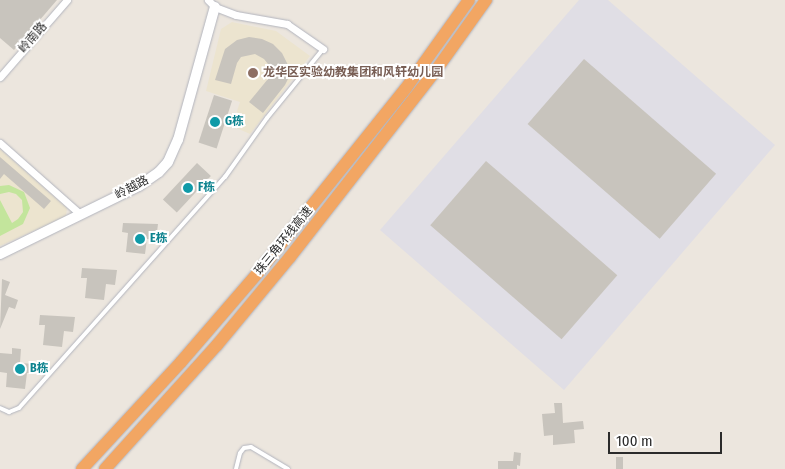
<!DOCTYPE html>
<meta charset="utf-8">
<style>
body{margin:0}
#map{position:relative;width:785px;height:469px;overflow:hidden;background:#ece6de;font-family:"Fira Sans Condensed","Noto Sans SC",sans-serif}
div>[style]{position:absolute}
.industrial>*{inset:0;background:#e0dee5}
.education>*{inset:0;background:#ece4cf}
.pitch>*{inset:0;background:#c3e59c}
.building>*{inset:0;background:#c8c4bd;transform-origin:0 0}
.roads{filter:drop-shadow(0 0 1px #b2b4bd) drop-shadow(0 0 1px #b2b4bd)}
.lane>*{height:4px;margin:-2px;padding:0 2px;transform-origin:2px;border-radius:2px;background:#fff}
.street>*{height:7px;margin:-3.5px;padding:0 3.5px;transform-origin:3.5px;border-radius:3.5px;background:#fff}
.secondary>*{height:10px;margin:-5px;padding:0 5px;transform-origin:5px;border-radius:5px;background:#fff}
.highway>*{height:12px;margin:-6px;padding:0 6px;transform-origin:6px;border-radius:6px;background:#f2a663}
.dots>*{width:14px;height:14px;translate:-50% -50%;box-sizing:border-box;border:2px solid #fff;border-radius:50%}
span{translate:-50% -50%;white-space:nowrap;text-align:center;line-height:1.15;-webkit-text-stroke:4px #fff;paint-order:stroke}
.street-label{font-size:12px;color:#2b2b2b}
.education-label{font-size:12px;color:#785e54;font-weight:700}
.left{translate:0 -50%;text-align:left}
.culture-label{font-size:12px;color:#0d838f;font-weight:700}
.scale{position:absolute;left:608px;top:432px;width:114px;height:22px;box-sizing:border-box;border:2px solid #2b2b2b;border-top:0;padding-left:6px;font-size:15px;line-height:18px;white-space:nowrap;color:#2b2b2b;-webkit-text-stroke:4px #fff;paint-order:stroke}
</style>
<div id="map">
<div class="industrial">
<div style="clip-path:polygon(579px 0,608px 0,775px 145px,564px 390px,380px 230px)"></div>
</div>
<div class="education">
<div style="clip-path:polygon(232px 22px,276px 31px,310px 56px,250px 134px,232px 126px,240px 102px,206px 91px,221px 29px)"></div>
<div style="clip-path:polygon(0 149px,67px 208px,66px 216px,0 246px)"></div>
</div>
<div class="pitch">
<div style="clip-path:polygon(9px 185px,24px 192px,30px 208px,23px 224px,0 236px,0 200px,12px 223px,18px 219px,23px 212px,22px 200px,16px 194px,9px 192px,0 194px,0 186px)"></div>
</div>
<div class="building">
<div style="clip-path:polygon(0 0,57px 0,14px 50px,0 38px)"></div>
<div style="clip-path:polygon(249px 37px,262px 39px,273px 44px,282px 53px,289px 67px,289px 77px,285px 85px,263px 113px,249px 102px,272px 74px,272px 69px,264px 59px,255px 54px,241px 57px,237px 63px,231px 84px,215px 80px,225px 49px,237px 40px)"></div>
<div style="left:584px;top:59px;width:175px;height:86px;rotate:41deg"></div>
<div style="left:214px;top:95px;width:19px;height:50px;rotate:18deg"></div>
<div style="clip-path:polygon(0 157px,51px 201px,44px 209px,4px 174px,0 179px)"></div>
<div style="left:486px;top:161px;width:174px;height:85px;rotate:41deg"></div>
<div style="left:197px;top:163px;width:19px;height:50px;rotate:43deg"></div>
<div style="clip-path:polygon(123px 223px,158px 224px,156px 240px,147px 239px,145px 254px,126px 252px,128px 233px,122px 232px)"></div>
<div style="clip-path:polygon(82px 268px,117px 270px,115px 285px,106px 284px,104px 300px,85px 298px,87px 278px,81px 278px)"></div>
<div style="clip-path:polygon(2px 279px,10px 282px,5px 295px,18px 300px,15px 309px,9px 307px,0 329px)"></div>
<div style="clip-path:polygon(40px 315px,75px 317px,73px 332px,64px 331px,62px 347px,43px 345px,45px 325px,39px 325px)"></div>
<div style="clip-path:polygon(12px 348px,21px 349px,20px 363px,34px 364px,33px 373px,27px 373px,25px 389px,6px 387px,7px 373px,0 372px,0 353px,12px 354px)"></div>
<div style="clip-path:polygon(554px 403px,562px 403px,563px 423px,583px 421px,584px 429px,574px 430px,575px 443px,553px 445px,553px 435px,544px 436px,542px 414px,555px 413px)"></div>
<div style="clip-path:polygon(514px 452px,521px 453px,520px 466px,517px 465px,517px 469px,498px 469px,498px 461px,513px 461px)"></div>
<div style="left:616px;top:457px;width:7px;height:12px"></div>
</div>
<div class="roads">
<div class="lane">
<div style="left:0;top:408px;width:10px;rotate:24deg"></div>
<div style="left:9px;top:412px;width:11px;rotate:-22deg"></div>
<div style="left:19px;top:408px;width:310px;rotate:-48.3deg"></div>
<div style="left:225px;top:177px;width:72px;rotate:-54.6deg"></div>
<div style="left:267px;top:118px;width:89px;rotate:-50.9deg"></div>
<div style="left:236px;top:469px;width:16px;rotate:-76deg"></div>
<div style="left:240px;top:453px;width:6px;rotate:-51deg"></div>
<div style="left:244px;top:448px;width:7px;rotate:-8deg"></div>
<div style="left:251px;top:447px;width:43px;rotate:30.7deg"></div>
</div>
<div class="street">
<div style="left:208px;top:0;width:10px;rotate:45deg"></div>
<div style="left:215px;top:7px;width:22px;rotate:21deg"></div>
<div style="left:236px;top:15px;width:52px;rotate:10deg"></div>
<div style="left:287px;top:24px;width:44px;rotate:34.8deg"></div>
<div style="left:0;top:77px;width:102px;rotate:-49deg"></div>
<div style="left:0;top:143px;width:108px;rotate:41.6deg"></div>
</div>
<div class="secondary">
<div style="left:0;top:254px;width:155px;rotate:-26.1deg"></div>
<div style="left:139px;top:186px;width:24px;rotate:-35deg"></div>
<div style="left:159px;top:172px;width:13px;rotate:-48deg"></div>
<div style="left:168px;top:162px;width:24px;rotate:-66deg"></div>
<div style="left:178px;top:140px;width:138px;rotate:-74.5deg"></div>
</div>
<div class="highway">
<div style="left:82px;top:469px;width:146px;rotate:-47.2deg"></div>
<div style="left:181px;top:362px;width:116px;rotate:-49.2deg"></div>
<div style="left:257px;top:274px;width:238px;rotate:-51.3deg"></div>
<div style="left:406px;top:88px;width:108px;rotate:-54.4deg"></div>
<div style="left:105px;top:469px;width:167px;rotate:-47.9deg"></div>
<div style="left:217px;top:345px;width:114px;rotate:-50.3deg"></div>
<div style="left:290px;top:257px;width:234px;rotate:-52deg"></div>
<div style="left:434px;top:73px;width:90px;rotate:-54.5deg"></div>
</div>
</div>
<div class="dots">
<div style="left:253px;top:73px;background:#8d6e63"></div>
<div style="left:215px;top:122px;background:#0f9aa8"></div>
<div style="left:188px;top:188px;background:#0f9aa8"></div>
<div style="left:140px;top:239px;background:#0f9aa8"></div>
<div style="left:20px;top:369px;background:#0f9aa8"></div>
</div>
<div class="street-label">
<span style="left:33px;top:38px;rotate:-49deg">岭南路</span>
<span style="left:132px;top:188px;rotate:-28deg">岭越路</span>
<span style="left:284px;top:241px;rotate:-51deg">珠三角环线高速</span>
</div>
<div class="education-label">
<span class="left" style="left:263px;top:73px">龙华区实验幼教集团和风轩幼儿园</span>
</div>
<div class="culture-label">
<span class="left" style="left:225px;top:122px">G栋</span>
<span class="left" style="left:198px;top:188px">F栋</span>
<span class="left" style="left:150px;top:239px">E栋</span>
<span class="left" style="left:30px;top:369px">B栋</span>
</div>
<div class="scale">100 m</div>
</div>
